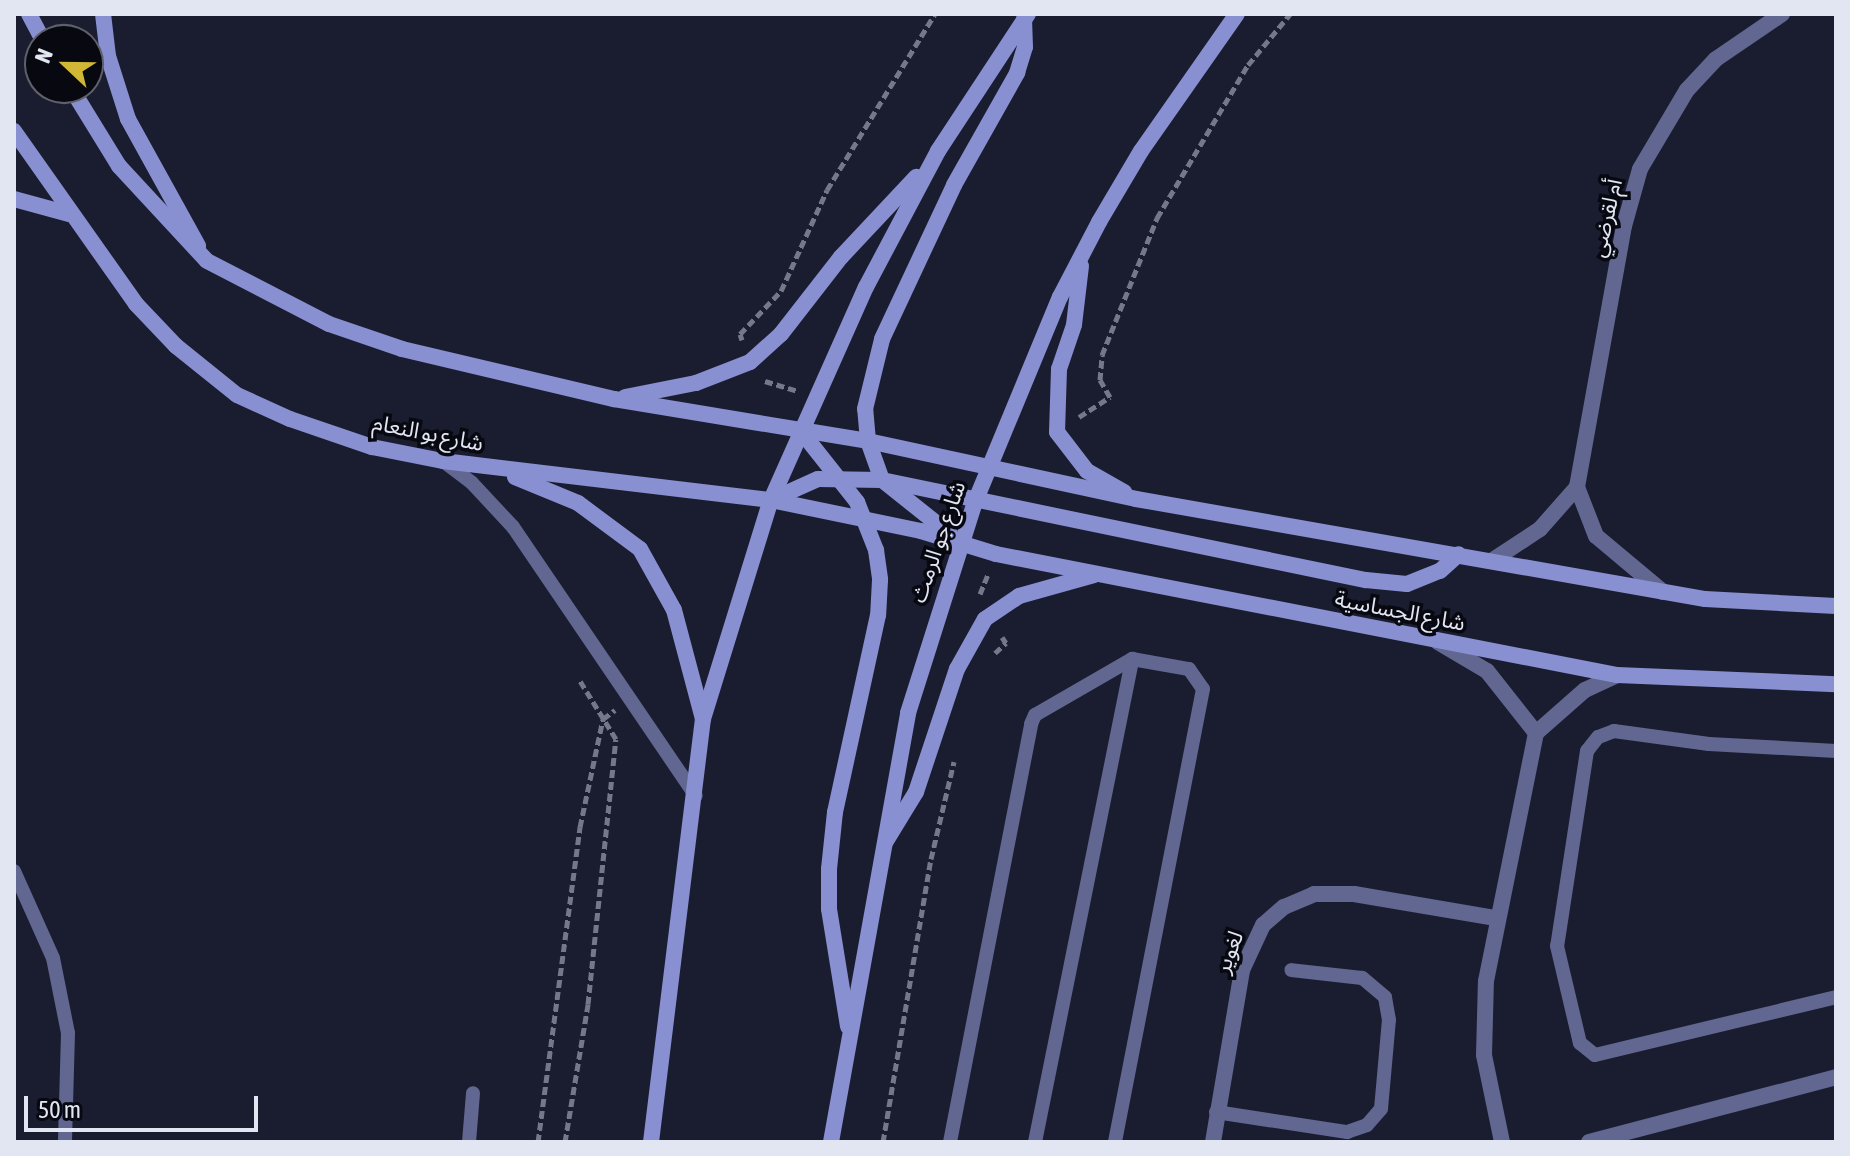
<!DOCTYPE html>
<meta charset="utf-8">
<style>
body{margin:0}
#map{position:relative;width:1850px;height:1156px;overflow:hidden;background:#1a1d30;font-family:"Asap Condensed","Noto Sans Arabic",sans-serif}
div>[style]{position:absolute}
.path>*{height:5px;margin-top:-2.5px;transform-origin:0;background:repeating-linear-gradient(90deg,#757888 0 8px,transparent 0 12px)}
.lane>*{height:14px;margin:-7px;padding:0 7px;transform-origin:7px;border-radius:7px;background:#616790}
.street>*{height:16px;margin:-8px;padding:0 8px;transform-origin:8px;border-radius:8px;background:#616790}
.secondary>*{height:16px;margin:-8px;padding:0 8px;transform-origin:8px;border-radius:8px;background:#8890d1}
span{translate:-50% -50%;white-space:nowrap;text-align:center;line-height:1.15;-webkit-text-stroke:7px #070810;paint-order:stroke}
.street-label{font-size:22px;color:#e2e5f2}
.frame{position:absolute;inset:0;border:16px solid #e2e5f2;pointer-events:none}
.north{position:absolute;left:24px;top:24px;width:80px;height:80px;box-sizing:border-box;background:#070810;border:2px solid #5f606a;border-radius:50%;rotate:292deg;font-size:22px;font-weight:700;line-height:32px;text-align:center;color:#e2e5f2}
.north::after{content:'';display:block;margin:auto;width:28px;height:36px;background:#d0b736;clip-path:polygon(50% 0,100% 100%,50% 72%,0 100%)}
.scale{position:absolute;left:24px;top:1096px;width:234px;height:36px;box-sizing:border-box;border:4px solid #e2e5f2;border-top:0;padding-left:10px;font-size:24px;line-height:28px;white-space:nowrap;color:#e2e5f2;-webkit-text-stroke:6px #070810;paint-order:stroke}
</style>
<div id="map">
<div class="path">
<div style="left:742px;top:340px;width:6px;rotate:-108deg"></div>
<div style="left:740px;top:334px;width:59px;rotate:-46.4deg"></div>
<div style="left:781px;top:291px;width:111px;rotate:-65.5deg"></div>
<div style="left:827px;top:190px;width:206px;rotate:-58.5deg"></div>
<div style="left:765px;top:381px;width:34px;rotate:17deg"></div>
<div style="left:1079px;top:417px;width:37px;rotate:-33deg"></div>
<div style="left:1110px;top:397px;width:20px;rotate:-120deg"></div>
<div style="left:1100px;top:380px;width:25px;rotate:-85deg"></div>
<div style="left:1102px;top:355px;width:148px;rotate:-68.1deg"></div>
<div style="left:1157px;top:218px;width:178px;rotate:-59.3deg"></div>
<div style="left:1248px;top:65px;width:66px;rotate:-50.5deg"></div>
<div style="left:980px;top:594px;width:22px;rotate:-68deg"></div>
<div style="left:995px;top:653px;width:15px;rotate:-42deg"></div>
<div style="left:1006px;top:643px;width:7px;rotate:-124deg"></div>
<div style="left:538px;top:1142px;width:318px;rotate:-82.4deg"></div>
<div style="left:580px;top:827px;width:110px;rotate:-78deg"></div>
<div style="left:603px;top:719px;width:15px;rotate:-37deg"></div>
<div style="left:565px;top:1142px;width:140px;rotate:-80.5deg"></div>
<div style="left:588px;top:1004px;width:266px;rotate:-84deg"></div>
<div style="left:616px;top:739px;width:70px;rotate:-121.7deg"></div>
<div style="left:883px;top:1142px;width:287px;rotate:-80.4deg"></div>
<div style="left:931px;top:859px;width:100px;rotate:-76.7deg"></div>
</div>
<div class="lane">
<div style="left:443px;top:461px;width:36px;rotate:37deg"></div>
<div style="left:472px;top:483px;width:60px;rotate:47deg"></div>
<div style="left:513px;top:527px;width:325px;rotate:55.8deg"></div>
<div style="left:1836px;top:751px;width:127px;rotate:-176.8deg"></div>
<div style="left:1709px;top:744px;width:96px;rotate:-172.2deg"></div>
<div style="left:1614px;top:731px;width:17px;rotate:159deg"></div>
<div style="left:1598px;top:737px;width:18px;rotate:128deg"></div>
<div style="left:1587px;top:751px;width:197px;rotate:98.7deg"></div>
<div style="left:1557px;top:946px;width:100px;rotate:76.7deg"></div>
<div style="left:1580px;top:1043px;width:19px;rotate:39deg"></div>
<div style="left:1595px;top:1055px;width:248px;rotate:-13.5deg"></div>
<div style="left:14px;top:871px;width:95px;rotate:65.9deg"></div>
<div style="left:53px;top:958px;width:76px;rotate:78.7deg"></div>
<div style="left:68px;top:1033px;width:109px;rotate:91.6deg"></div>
<div style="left:1216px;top:1112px;width:133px;rotate:8.7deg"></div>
<div style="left:1347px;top:1132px;width:21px;rotate:-19deg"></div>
<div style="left:1367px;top:1125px;width:21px;rotate:-49deg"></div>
<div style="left:1381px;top:1109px;width:89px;rotate:-84.9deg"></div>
<div style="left:1389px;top:1020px;width:23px;rotate:-100deg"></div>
<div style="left:1385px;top:997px;width:30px;rotate:-140deg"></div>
<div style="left:1362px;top:978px;width:71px;rotate:-173.6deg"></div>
<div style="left:469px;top:1142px;width:49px;rotate:-85.3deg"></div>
<div style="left:950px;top:1142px;width:426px;rotate:-79deg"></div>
<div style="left:1031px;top:724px;width:10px;rotate:-66deg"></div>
<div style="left:1035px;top:715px;width:112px;rotate:-30deg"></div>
<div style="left:1132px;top:659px;width:58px;rotate:10deg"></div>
<div style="left:1189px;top:669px;width:24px;rotate:55deg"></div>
<div style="left:1203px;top:689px;width:461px;rotate:101deg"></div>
<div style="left:1035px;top:1142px;width:493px;rotate:-78.6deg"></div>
</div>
<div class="street">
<div style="left:1493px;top:560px;width:56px;rotate:-33.4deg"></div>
<div style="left:1540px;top:529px;width:56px;rotate:-48.6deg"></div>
<div style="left:1663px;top:592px;width:87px;rotate:-140.1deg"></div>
<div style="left:1596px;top:536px;width:53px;rotate:-111.2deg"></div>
<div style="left:1577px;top:487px;width:265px;rotate:-79.8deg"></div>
<div style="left:1624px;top:226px;width:59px;rotate:-74.3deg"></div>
<div style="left:1640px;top:169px;width:92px;rotate:-59.3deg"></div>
<div style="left:1687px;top:90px;width:42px;rotate:-46.9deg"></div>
<div style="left:1716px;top:59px;width:80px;rotate:-34.3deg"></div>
<div style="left:1438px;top:642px;width:57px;rotate:30.6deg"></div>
<div style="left:1487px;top:671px;width:79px;rotate:51.7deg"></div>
<div style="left:1213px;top:1142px;width:174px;rotate:-80.4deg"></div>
<div style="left:1242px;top:970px;width:50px;rotate:-65deg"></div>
<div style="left:1263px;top:925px;width:28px;rotate:-41deg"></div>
<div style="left:1284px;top:907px;width:33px;rotate:-23deg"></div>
<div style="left:1314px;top:894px;width:40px"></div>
<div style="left:1354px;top:894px;width:144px;rotate:9.6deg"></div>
<div style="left:1502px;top:1142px;width:89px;rotate:-101.7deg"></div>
<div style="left:1484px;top:1055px;width:74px;rotate:-88.5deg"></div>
<div style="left:1486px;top:981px;width:253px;rotate:-78.6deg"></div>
<div style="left:1536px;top:733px;width:65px;rotate:-41.3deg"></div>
<div style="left:1585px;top:690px;width:35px;rotate:-25deg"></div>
<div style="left:1589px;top:1142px;width:255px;rotate:-14.7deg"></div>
</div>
<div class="secondary">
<div style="left:29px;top:14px;width:30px;rotate:62deg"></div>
<div style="left:103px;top:14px;width:42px;rotate:83.2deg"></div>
<div style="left:108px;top:56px;width:66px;rotate:72.4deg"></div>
<div style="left:128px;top:119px;width:145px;rotate:61.1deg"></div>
<div style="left:71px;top:88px;width:92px;rotate:58.4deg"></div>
<div style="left:119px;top:166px;width:129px;rotate:47.2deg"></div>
<div style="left:207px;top:261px;width:137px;rotate:27.3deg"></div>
<div style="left:329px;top:324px;width:77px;rotate:18.9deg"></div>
<div style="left:402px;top:349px;width:218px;rotate:13.3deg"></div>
<div style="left:614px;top:399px;width:257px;rotate:9.4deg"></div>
<div style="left:868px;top:441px;width:274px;rotate:12.2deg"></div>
<div style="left:1136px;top:499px;width:578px;rotate:9.97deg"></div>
<div style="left:1705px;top:599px;width:131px;rotate:3.1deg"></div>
<div style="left:14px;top:131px;width:212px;rotate:54.8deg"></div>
<div style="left:136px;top:304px;width:58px;rotate:46.4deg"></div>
<div style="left:176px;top:346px;width:78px;rotate:38.8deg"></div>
<div style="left:237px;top:395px;width:58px;rotate:24.4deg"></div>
<div style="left:290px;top:419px;width:87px;rotate:18.9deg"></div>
<div style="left:372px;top:447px;width:72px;rotate:11.2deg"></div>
<div style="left:443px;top:461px;width:330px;rotate:6.8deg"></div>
<div style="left:771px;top:500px;width:153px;rotate:11.7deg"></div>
<div style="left:921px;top:531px;width:78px;rotate:17deg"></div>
<div style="left:996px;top:554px;width:633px;rotate:11.03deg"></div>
<div style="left:1617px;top:675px;width:219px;rotate:2.4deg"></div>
<div style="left:14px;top:199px;width:57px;rotate:15.3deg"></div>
<div style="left:1081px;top:266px;width:59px;rotate:96.8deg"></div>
<div style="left:1074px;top:325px;width:46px;rotate:108.8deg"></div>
<div style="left:1059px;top:369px;width:63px;rotate:91.8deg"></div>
<div style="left:1057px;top:432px;width:49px;rotate:52.4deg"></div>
<div style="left:1087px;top:471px;width:43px;rotate:29.6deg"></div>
<div style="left:625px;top:397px;width:72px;rotate:-11.2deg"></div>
<div style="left:696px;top:383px;width:58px;rotate:-21.3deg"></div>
<div style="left:750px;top:362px;width:42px;rotate:-42.1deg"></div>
<div style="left:781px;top:334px;width:98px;rotate:-52.1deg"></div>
<div style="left:841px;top:257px;width:110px;rotate:-46.8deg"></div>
<div style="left:800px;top:430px;width:92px;rotate:51.6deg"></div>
<div style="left:857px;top:502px;width:52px;rotate:68.4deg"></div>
<div style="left:876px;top:550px;width:30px;rotate:82deg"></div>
<div style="left:880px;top:580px;width:35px;rotate:93deg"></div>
<div style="left:878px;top:615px;width:202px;rotate:102.3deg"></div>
<div style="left:835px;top:812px;width:57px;rotate:96deg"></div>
<div style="left:829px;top:869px;width:40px;rotate:90deg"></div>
<div style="left:829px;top:909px;width:119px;rotate:80.8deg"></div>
<div style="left:515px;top:477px;width:68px;rotate:22.4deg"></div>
<div style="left:578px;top:503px;width:77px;rotate:36.6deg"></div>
<div style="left:640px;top:549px;width:70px;rotate:60.9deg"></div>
<div style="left:674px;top:610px;width:113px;rotate:75.1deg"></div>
<div style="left:771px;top:500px;width:51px;rotate:-24.1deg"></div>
<div style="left:818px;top:479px;width:64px;rotate:0.9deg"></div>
<div style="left:882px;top:480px;width:494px;rotate:11.7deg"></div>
<div style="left:1366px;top:580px;width:41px;rotate:5.6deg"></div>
<div style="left:1407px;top:584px;width:35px;rotate:-22deg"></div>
<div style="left:1440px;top:571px;width:25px;rotate:-42deg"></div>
<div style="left:950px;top:534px;width:87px;rotate:-141.5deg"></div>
<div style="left:882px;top:480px;width:41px;rotate:-109.7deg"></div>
<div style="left:868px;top:441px;width:32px;rotate:-95deg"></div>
<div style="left:865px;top:409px;width:72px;rotate:-76.3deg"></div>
<div style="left:882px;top:339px;width:170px;rotate:-64.9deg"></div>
<div style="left:954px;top:185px;width:129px;rotate:-60.6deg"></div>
<div style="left:1017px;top:73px;width:27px;rotate:-73deg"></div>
<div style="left:1025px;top:47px;width:28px;rotate:-92deg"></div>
<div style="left:886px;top:841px;width:57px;rotate:-58.5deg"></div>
<div style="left:916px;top:792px;width:130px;rotate:-71.6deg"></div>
<div style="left:957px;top:669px;width:57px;rotate:-60.8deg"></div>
<div style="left:985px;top:619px;width:41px;rotate:-34.1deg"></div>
<div style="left:1019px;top:596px;width:78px;rotate:-15.6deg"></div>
<div style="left:651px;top:1142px;width:426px;rotate:-83deg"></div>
<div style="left:703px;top:719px;width:229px;rotate:-72.8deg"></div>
<div style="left:771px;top:500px;width:233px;rotate:-66deg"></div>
<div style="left:866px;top:287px;width:154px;rotate:-62.1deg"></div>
<div style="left:938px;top:151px;width:164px;rotate:-56.7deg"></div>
<div style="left:831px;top:1142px;width:436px;rotate:-79.8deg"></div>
<div style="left:908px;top:713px;width:221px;rotate:-72.4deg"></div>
<div style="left:975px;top:502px;width:222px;rotate:-67.5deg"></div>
<div style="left:1060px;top:297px;width:85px;rotate:-62.5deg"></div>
<div style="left:1099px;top:222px;width:82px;rotate:-59.4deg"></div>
<div style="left:1141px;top:151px;width:167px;rotate:-55deg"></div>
</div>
<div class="street-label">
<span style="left:1606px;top:218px;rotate:-77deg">أم لقرضي</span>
<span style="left:428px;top:433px;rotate:11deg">شارع بو النعام</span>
<span style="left:938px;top:542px;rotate:-71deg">شارع جو الرمث</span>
<span style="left:1400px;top:611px;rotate:11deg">شارع الجساسية</span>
<span style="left:1229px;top:952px;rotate:-69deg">لغوير</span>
</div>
<div class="frame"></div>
<div class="north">N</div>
<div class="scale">50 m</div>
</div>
